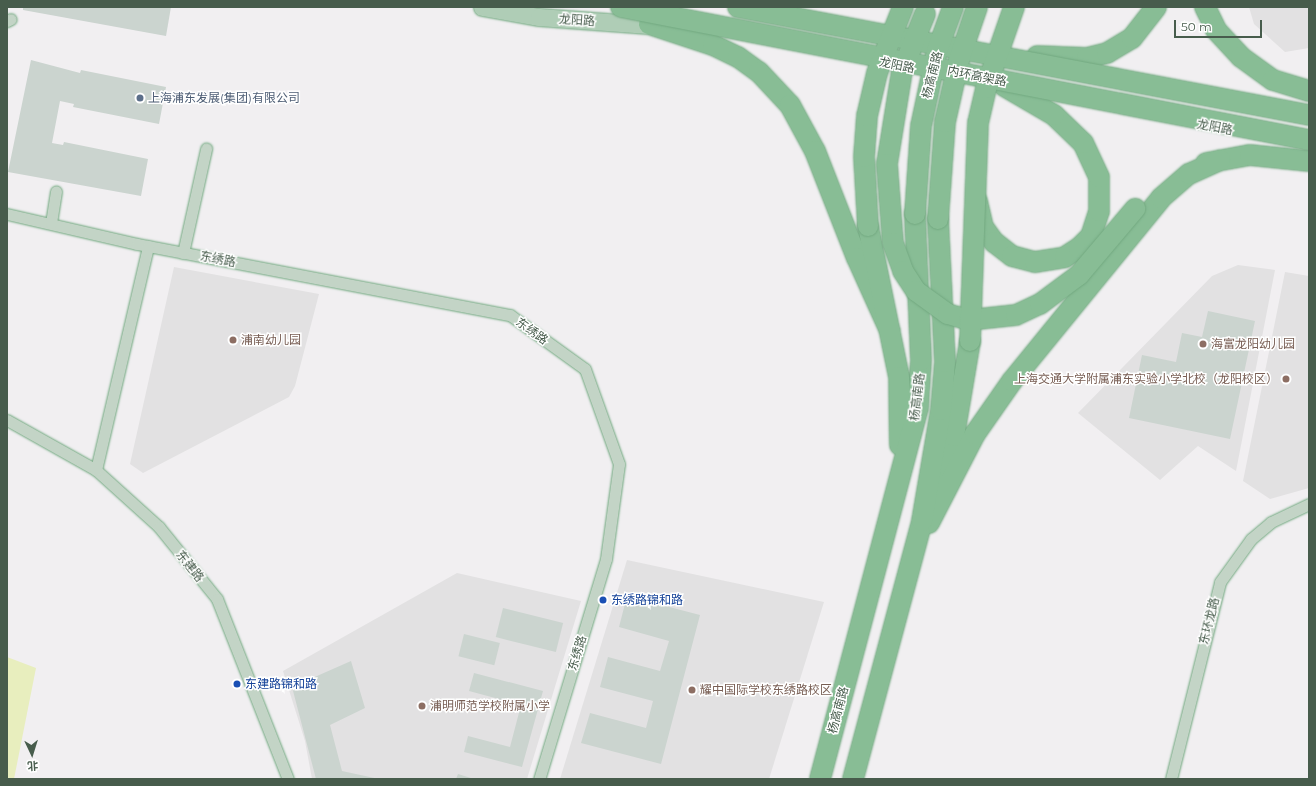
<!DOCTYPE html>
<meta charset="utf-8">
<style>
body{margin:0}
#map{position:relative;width:1316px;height:786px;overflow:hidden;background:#f1eff1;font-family:Montserrat,"Noto Sans SC",sans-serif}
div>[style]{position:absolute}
.education>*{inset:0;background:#e2e1e2}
.green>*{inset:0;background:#e8eebe}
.building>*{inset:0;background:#cbd4cf;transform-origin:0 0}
.roads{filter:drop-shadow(0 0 1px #73a981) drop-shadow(0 0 1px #73a981)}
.street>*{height:11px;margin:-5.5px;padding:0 5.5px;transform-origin:5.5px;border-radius:5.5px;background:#c3d4c6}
.primary>*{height:17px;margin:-8.5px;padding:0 8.5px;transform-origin:8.5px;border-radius:8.5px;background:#afcdb6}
.highway>*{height:20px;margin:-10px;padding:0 10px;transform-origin:10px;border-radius:10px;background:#88bd95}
.bridges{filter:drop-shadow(0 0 1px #73a981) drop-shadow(0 0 1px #73a981)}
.highway-bridge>*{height:20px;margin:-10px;padding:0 10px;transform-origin:10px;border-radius:10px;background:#88bd95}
.dots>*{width:11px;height:11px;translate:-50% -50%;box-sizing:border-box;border:2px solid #fff;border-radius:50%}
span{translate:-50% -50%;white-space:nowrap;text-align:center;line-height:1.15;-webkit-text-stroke:3px #fff;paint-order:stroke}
.street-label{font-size:12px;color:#475c4c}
.service-label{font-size:12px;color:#4e5e75}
.left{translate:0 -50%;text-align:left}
.education-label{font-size:12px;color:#785e54}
.right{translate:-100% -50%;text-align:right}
.transit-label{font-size:12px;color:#164399}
.frame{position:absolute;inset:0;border:8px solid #475c4c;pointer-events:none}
.north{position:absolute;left:12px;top:734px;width:40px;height:40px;-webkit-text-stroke:3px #fff;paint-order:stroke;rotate:176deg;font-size:11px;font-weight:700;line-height:16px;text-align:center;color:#475c4c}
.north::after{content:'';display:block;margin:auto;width:14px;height:18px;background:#475c4c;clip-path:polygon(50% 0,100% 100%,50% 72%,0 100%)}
.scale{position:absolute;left:1174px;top:20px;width:88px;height:18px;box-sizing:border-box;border:2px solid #475c4c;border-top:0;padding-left:5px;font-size:12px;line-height:14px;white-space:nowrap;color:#475c4c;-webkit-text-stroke:3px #fff;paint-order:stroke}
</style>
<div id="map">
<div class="education">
<div style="clip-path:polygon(1249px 7px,1309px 7px,1309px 48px,1285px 52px,1254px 24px)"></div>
<div style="clip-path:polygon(1238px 265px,1275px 270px,1236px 471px,1198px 446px,1160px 480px,1078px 413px,1212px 276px)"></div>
<div style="clip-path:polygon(174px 267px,319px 294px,295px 386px,289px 397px,143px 473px,130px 464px)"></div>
<div style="clip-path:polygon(1285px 272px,1309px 276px,1309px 488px,1270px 499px,1243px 481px)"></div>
<div style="clip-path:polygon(627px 560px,824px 602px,769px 779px,560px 779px)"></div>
<div style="clip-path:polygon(457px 573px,581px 601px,527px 779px,312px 779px,305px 741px,283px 671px)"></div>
</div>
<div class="green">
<div style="clip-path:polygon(7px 657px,36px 668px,14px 779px,7px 779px)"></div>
</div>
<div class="building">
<div style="clip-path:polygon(23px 7px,171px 7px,166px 36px,23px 10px)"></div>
<div style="clip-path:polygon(31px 60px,80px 73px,81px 70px,166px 87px,159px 124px,73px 107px,74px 104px,60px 101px,52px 143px,63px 145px,64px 142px,148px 159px,141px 196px,8px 172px)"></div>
<div style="clip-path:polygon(1208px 311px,1255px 321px,1230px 439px,1129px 418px,1142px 355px,1176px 362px,1182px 333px,1202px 337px)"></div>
<div style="clip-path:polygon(627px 596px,700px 615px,661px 764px,581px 743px,590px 713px,646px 728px,653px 701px,600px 687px,608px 657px,660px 671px,669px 641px,619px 627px)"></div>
<div style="left:503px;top:608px;width:62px;height:30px;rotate:14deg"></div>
<div style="left:464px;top:634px;width:37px;height:23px;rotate:14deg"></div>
<div style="clip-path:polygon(351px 661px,365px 708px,330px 725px,342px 771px,379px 779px,316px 779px,292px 687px)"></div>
<div style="clip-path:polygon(474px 673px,543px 691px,522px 767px,464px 752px,468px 736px,510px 747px,521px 705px,469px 691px)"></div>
<div style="clip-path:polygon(458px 774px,474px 779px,456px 779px)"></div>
</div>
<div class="roads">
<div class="street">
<div style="left:7px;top:21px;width:4px;rotate:-27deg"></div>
<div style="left:7px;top:214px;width:133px;rotate:13deg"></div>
<div style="left:137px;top:244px;width:380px;rotate:10.8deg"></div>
<div style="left:510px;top:315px;width:92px;rotate:35.8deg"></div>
<div style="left:585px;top:369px;width:101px;rotate:70.3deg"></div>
<div style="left:619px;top:464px;width:96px;rotate:97.8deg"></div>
<div style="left:606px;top:559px;width:230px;rotate:106.9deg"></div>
<div style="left:51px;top:223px;width:32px;rotate:-81deg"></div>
<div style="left:183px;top:253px;width:107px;rotate:-77.5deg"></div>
<div style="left:7px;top:420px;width:102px;rotate:29.3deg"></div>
<div style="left:96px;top:470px;width:85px;rotate:42.1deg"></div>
<div style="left:159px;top:527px;width:92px;rotate:51.1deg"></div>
<div style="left:217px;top:599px;width:193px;rotate:68.5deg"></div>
<div style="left:96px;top:470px;width:230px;rotate:-76.9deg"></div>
<div style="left:1171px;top:779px;width:203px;rotate:-76deg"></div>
<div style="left:1220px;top:582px;width:53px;rotate:-54.2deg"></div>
<div style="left:1251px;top:539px;width:26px;rotate:-40deg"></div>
<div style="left:1271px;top:522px;width:42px;rotate:-25.3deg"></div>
</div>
<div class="primary">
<div style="left:482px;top:7px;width:58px;rotate:10deg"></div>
<div style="left:539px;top:17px;width:123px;rotate:4.2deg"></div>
</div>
<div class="highway">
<div style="left:1205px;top:7px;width:25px;rotate:64deg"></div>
<div style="left:1216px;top:30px;width:37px;rotate:47deg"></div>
<div style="left:1241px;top:57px;width:39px;rotate:36deg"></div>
<div style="left:1273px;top:80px;width:38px;rotate:17deg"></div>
<div style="left:649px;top:24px;width:67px;rotate:18.2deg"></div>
<div style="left:713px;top:45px;width:28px;rotate:26deg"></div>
<div style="left:738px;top:57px;width:26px;rotate:36deg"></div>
<div style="left:759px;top:72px;width:45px;rotate:46.8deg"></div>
<div style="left:790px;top:105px;width:52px;rotate:61.5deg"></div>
<div style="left:815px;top:151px;width:115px;rotate:68.6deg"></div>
<div style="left:857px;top:258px;width:80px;rotate:65.7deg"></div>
<div style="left:1037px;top:56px;width:50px;rotate:2.3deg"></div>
<div style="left:1087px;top:58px;width:21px;rotate:-14deg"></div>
<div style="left:1107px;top:53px;width:29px;rotate:-31deg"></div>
<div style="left:1132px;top:38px;width:39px;rotate:-52deg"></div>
<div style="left:1206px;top:163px;width:45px;rotate:-10.3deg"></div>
<div style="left:1250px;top:155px;width:59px;rotate:5.8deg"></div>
<div style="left:977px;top:201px;width:27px;rotate:77deg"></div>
<div style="left:983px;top:227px;width:19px;rotate:54deg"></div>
<div style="left:994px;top:242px;width:23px;rotate:38deg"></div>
<div style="left:1012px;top:256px;width:24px;rotate:15deg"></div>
<div style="left:1035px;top:262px;width:30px;rotate:-9deg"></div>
<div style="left:1065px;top:257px;width:17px;rotate:-33deg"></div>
<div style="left:1079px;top:248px;width:17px;rotate:-45deg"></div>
<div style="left:1091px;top:236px;width:26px;rotate:-72deg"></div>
<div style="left:1099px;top:211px;width:34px;rotate:-90deg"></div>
<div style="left:1099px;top:177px;width:38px;rotate:-115deg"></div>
<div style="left:1083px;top:143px;width:40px;rotate:-136deg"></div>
<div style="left:1054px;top:115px;width:58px;rotate:-149.9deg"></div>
<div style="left:868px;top:226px;width:154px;rotate:78.4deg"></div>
<div style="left:899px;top:377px;width:68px;rotate:89.2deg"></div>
<div style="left:942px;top:475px;width:41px;rotate:-72.9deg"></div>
<div style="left:954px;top:436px;width:96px;rotate:-80.4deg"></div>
<div style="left:929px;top:523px;width:100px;rotate:-62.7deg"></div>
<div style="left:975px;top:434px;width:65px;rotate:-55.1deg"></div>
<div style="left:1012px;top:381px;width:236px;rotate:-50.8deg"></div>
<div style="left:1161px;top:198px;width:37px;rotate:-41deg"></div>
<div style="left:1189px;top:174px;width:34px;rotate:-24deg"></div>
<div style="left:820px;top:779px;width:385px;rotate:-75.2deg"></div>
<div style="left:918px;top:407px;width:47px;rotate:-86.3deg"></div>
<div style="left:921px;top:360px;width:146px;rotate:-92.4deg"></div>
<div style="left:853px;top:779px;width:267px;rotate:-75deg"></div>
<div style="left:922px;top:521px;width:113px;rotate:-80.3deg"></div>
<div style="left:941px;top:410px;width:48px;rotate:-85.2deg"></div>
<div style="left:945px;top:362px;width:143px;rotate:-92.8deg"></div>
</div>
</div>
<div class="bridges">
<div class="highway-bridge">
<div style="left:621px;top:7px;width:701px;rotate:10.94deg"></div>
<div style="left:738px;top:7px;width:581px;rotate:10.71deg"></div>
<div style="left:925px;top:14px;width:61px;rotate:112deg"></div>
<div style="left:902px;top:71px;width:94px;rotate:99.2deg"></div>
<div style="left:887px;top:164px;width:79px;rotate:85.7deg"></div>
<div style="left:893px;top:243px;width:30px;rotate:70deg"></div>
<div style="left:903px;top:271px;width:24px;rotate:57deg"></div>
<div style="left:916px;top:291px;width:39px;rotate:36deg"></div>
<div style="left:948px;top:314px;width:22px;rotate:16deg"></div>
<div style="left:969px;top:320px;width:47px;rotate:-6.1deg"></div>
<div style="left:1016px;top:315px;width:26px;rotate:-25deg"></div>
<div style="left:1040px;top:304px;width:49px;rotate:-36.6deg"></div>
<div style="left:1079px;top:275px;width:87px;rotate:-49.7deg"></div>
<div style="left:915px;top:214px;width:88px;rotate:-86.1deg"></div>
<div style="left:921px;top:126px;width:77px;rotate:-78deg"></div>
<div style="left:937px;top:51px;width:47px;rotate:-70deg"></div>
<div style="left:938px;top:219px;width:97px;rotate:-85.9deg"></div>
<div style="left:945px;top:122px;width:64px;rotate:-77.3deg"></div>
<div style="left:959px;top:60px;width:56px;rotate:-71.2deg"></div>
<div style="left:868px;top:226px;width:69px;rotate:-93.3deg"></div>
<div style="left:864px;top:157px;width:41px;rotate:-85.8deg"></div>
<div style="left:867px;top:116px;width:44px;rotate:-76.9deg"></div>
<div style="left:877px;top:73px;width:71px;rotate:-68.5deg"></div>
<div style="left:970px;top:341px;width:218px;rotate:-87.9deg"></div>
<div style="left:978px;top:123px;width:36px;rotate:-77deg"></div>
<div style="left:986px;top:88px;width:86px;rotate:-70.9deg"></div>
</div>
</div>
<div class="dots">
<div style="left:140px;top:98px;background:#5c6f8a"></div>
<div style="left:233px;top:340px;background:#8d6e63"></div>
<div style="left:1203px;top:344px;background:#8d6e63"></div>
<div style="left:1286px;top:379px;background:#8d6e63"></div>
<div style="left:603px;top:600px;background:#1a4fb4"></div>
<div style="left:237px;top:684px;background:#1a4fb4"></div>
<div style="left:692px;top:690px;background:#8d6e63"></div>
<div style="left:422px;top:706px;background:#8d6e63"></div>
</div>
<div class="street-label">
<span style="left:577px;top:20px;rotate:4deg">龙阳路</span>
<span style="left:897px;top:65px;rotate:11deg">龙阳路</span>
<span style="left:932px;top:75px;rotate:-76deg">杨高南路</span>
<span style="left:977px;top:76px;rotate:11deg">内环高架路</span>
<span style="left:1215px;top:127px;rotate:11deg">龙阳路</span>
<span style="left:218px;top:259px;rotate:11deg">东绣路</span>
<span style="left:532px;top:331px;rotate:36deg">东绣路</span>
<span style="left:917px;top:397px;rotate:-83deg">杨高南路</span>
<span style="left:190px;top:566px;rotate:51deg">东建路</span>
<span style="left:1209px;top:621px;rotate:-76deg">东环龙路</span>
<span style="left:577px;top:653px;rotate:-73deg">东绣路</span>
<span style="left:838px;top:710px;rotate:-75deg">杨高南路</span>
</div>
<div class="service-label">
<span class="left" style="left:148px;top:98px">上海浦东发展(集团)有限公司</span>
</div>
<div class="education-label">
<span class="left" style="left:241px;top:340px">浦南幼儿园</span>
<span class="left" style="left:1211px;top:344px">海富龙阳幼儿园</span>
<span class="right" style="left:1278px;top:379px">上海交通大学附属浦东实验小学北校（龙阳校区）</span>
<span class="left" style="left:700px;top:690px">耀中国际学校东绣路校区</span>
<span class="left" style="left:430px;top:706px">浦明师范学校附属小学</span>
</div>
<div class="transit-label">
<span class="left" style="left:611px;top:600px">东绣路锦和路</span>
<span class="left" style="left:245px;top:684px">东建路锦和路</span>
</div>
<div class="frame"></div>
<div class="north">北</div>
<div class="scale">50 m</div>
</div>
